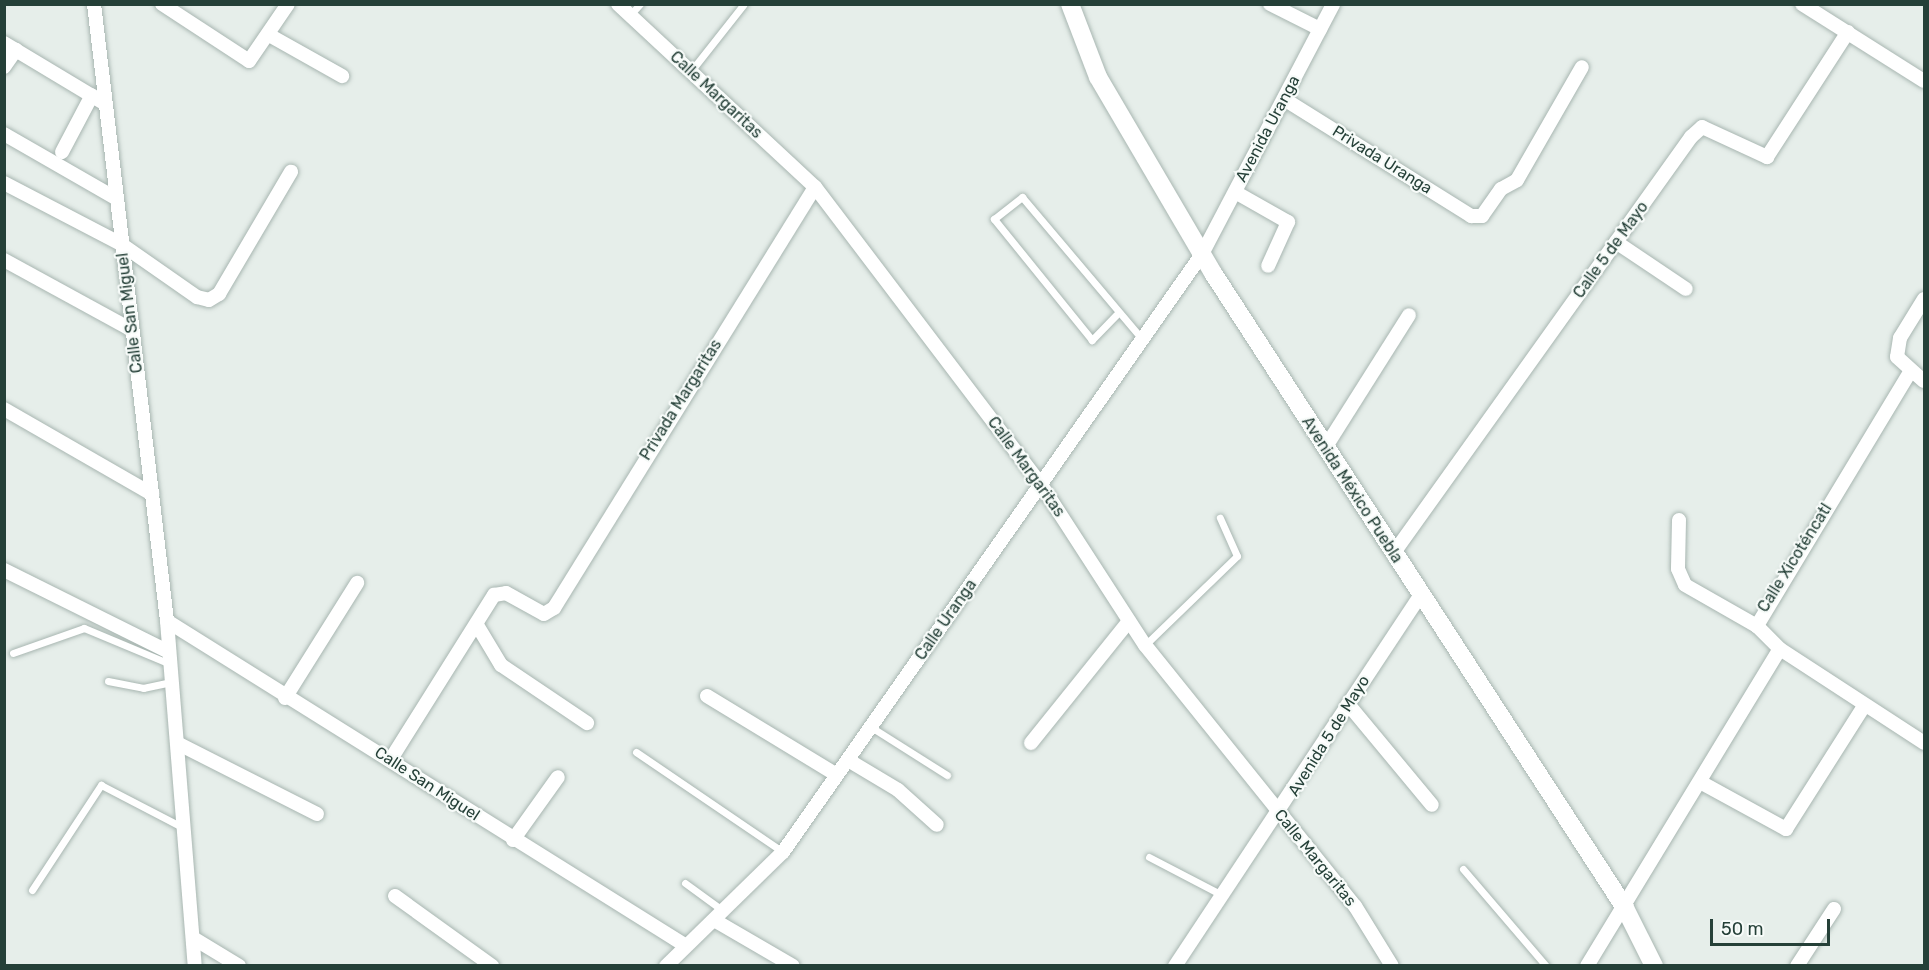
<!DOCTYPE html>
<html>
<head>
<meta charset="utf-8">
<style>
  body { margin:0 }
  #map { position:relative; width:1929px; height:970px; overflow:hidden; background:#e6eeea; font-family:Rubik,sans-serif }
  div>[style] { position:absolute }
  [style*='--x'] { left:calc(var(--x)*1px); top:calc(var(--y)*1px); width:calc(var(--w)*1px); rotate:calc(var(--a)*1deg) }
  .roads { filter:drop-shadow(0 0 2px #a8b6b1) drop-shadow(0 0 2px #a8b6b1) }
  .service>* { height:7px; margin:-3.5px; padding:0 3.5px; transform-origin:3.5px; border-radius:3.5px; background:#fff }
  .minor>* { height:14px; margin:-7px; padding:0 7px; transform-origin:7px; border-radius:7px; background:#fff }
  .secondary>* { height:18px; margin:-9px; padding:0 9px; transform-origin:9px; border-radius:9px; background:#fff }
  span { translate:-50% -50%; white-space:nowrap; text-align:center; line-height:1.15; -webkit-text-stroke:4.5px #f7fbf9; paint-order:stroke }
  .street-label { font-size:16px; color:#254038 }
  .frame { position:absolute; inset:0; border:6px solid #254038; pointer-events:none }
  .scale { position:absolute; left:1710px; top:919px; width:120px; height:27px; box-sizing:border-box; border:3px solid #254038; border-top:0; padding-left:8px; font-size:18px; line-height:21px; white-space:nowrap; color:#254038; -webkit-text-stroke:4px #f7fbf9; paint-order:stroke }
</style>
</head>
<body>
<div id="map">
  <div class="roads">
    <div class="service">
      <div style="--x:630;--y:15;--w:15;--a:-48"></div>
      <div style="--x:691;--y:71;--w:85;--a:-51.7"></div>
      <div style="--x:1116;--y:315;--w:35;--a:134"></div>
      <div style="--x:1092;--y:340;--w:156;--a:-129"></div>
      <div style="--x:994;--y:219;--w:36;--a:-38"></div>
      <div style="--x:1022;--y:197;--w:186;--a:49.8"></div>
      <div style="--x:1145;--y:645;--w:128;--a:-44.1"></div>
      <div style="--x:1237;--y:556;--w:42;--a:-114.1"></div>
      <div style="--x:13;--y:653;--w:75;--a:-19.4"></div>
      <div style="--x:84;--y:628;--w:93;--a:22.7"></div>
      <div style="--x:108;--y:681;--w:36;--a:11"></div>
      <div style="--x:143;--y:688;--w:30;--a:-12"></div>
      <div style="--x:871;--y:727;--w:90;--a:32.3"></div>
      <div style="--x:636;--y:752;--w:178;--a:34.2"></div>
      <div style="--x:1149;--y:857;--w:82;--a:27.5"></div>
      <div style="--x:1463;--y:869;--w:128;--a:49.4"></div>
      <div style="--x:685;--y:883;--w:46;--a:36.1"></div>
      <div style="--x:32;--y:890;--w:126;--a:-56.7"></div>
      <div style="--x:101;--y:785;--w:93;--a:27.4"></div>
    </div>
    <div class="minor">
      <div style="--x:94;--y:4;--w:621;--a:83.25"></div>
      <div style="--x:167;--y:621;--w:346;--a:85.4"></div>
      <div style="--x:162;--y:4;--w:104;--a:33.2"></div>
      <div style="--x:249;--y:61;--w:69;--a:-55.6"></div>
      <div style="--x:618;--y:4;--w:269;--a:42.9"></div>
      <div style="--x:815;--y:187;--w:372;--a:52.8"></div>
      <div style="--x:1040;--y:483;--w:193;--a:57.1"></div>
      <div style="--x:1145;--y:645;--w:335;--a:51.2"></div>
      <div style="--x:1355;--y:906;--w:70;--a:58.3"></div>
      <div style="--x:1270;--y:4;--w:56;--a:26.6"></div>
      <div style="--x:1802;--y:4;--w:144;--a:32.3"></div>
      <div style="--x:269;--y:35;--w:84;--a:29.3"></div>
      <div style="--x:4;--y:43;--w:117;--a:31"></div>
      <div style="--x:4;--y:67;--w:21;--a:-55"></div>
      <div style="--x:1284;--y:99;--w:221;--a:32"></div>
      <div style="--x:1471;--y:216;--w:11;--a:0"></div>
      <div style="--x:1482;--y:216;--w:33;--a:-55"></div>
      <div style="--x:1501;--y:189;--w:18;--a:-29"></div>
      <div style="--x:1517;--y:180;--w:130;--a:-60.1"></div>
      <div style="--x:4;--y:134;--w:130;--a:29.9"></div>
      <div style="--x:62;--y:152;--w:64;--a:-62.2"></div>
      <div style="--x:4;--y:183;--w:132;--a:27.5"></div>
      <div style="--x:121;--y:244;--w:93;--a:34.9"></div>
      <div style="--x:197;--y:297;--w:12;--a:14"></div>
      <div style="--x:209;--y:300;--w:12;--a:-31"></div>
      <div style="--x:219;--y:294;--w:142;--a:-59.5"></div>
      <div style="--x:1235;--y:192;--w:61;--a:29.5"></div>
      <div style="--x:1288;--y:222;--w:48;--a:114.4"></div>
      <div style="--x:1616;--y:242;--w:84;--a:33.9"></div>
      <div style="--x:4;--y:260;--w:146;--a:28.7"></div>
      <div style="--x:1924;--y:299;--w:46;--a:121.6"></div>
      <div style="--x:1900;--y:338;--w:19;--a:99"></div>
      <div style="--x:1897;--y:357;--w:36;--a:42"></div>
      <div style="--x:1910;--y:372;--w:297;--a:121.1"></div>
      <div style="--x:1757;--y:626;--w:33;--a:45"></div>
      <div style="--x:1780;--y:649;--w:172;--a:33.1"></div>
      <div style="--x:4;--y:409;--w:171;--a:29.9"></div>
      <div style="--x:1325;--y:448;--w:157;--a:-57.7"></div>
      <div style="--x:1679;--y:520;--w:49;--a:91.2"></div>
      <div style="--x:1678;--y:569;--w:17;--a:66"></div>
      <div style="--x:1685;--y:585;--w:83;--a:29.7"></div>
      <div style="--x:1393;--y:554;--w:513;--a:-54.45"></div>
      <div style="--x:1691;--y:137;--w:15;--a:-42"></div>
      <div style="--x:1702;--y:127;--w:72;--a:24.8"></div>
      <div style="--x:1767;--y:157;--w:149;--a:-57.1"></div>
      <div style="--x:4;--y:570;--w:184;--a:26.4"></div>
      <div style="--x:167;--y:621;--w:612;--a:32.05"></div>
      <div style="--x:477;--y:625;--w:47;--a:59"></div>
      <div style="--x:501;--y:665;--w:104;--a:34"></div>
      <div style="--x:707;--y:696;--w:152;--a:31.3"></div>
      <div style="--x:285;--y:698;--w:136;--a:-57.9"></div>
      <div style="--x:1348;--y:704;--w:131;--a:50.3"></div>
      <div style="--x:177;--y:743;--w:157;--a:26.9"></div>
      <div style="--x:1031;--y:743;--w:156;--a:-51.2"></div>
      <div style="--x:391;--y:759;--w:194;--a:-57.9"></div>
      <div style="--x:494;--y:595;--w:12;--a:-9"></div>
      <div style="--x:506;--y:593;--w:43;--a:28.9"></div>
      <div style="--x:544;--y:614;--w:12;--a:-31"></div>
      <div style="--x:554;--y:608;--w:495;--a:-58.2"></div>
      <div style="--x:848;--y:760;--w:58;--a:31"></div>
      <div style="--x:898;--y:790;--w:52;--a:41.9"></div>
      <div style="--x:1702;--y:783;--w:96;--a:28.7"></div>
      <div style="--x:1786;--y:829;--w:146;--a:-57.6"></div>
      <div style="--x:513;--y:840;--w:77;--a:-54.5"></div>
      <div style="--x:395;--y:896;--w:120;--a:35.8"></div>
      <div style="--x:714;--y:920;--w:91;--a:30.2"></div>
      <div style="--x:193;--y:938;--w:54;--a:31.3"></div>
      <div style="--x:666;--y:966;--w:163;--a:-44.3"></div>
      <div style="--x:783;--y:852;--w:730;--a:-54.98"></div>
      <div style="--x:1202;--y:254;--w:282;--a:-62.3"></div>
      <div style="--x:1175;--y:966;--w:446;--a:-56.5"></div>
      <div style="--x:1587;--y:966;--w:371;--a:-58.7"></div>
      <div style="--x:1797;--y:966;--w:68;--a:-57"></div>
    </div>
    <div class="secondary">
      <div style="--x:1070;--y:4;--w:78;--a:69"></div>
      <div style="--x:1098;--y:77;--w:227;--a:59.6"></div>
      <div style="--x:1213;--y:273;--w:757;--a:57.02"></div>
      <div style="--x:1625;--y:908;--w:65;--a:63.4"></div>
    </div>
  </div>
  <div class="street-label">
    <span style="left:716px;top:95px;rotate:43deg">Calle Margaritas</span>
    <span style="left:1268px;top:129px;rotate:-62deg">Avenida Uranga</span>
    <span style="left:1382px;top:160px;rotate:32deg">Privada Uranga</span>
    <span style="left:1611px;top:250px;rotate:-54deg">Calle 5 de Mayo</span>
    <span style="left:130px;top:313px;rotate:-97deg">Calle San Miguel</span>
    <span style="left:681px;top:400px;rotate:-58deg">Privada Margaritas</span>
    <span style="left:1026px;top:467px;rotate:54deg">Calle Margaritas</span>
    <span style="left:1352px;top:490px;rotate:57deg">Avenida México Puebla</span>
    <span style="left:1795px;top:558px;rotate:-58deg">Calle Xicoténcatl</span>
    <span style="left:946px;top:620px;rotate:-55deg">Calle Uranga</span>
    <span style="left:1329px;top:736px;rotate:-58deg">Avenida 5 de Mayo</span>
    <span style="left:427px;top:784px;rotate:33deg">Calle San Miguel</span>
    <span style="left:1315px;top:858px;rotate:51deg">Calle Margaritas</span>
  </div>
  <div class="frame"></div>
  <div class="scale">50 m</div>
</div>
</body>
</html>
